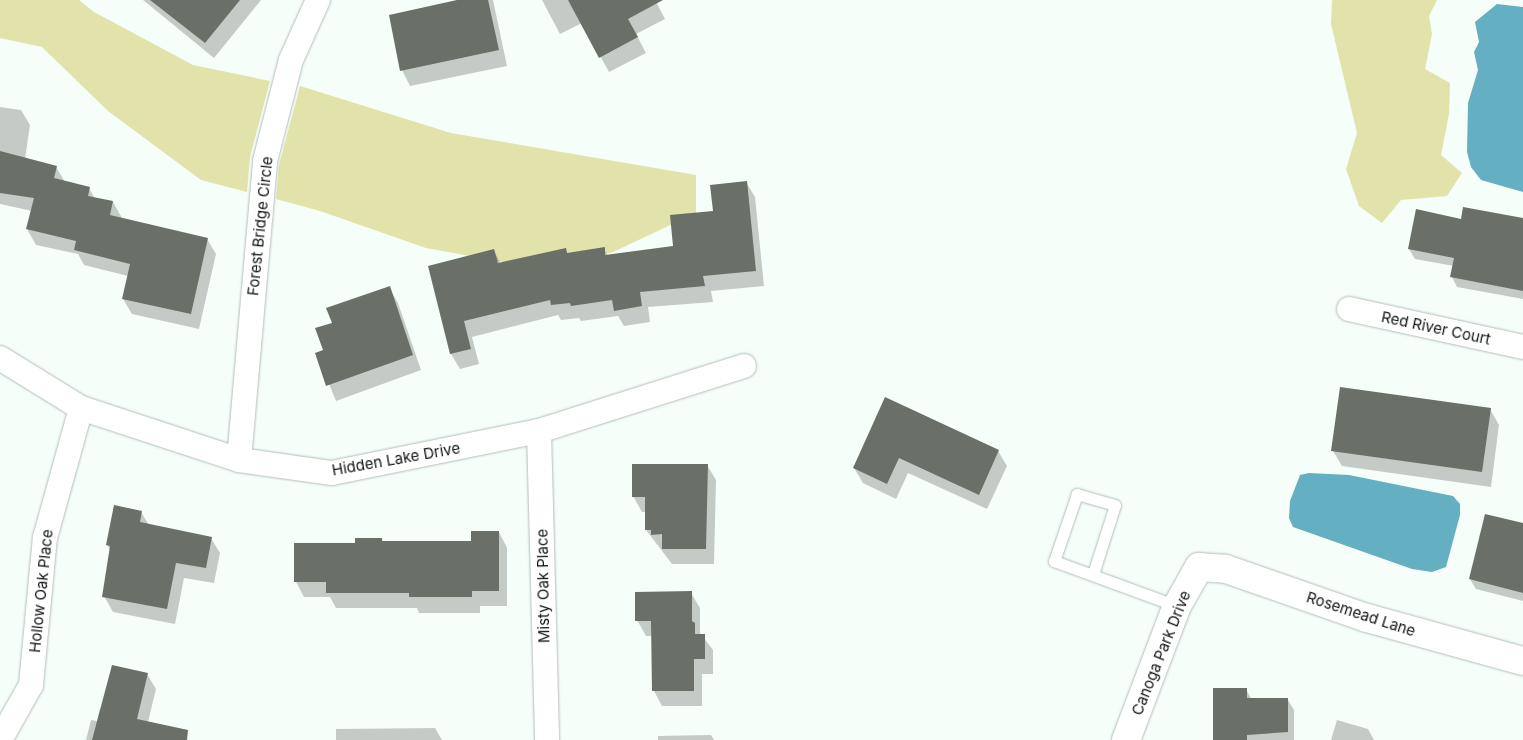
<!DOCTYPE html>
<html>
<head>
<meta charset="utf-8">
<style>
  body { margin:0 }
  #map { position:relative; width:1523px; height:740px; overflow:hidden; background:#f5fef9; font-family:Inter,sans-serif }
  div>[style] { position:absolute }
  [style*='--x'] { left:calc(var(--x)*1px); top:calc(var(--y)*1px); width:calc(var(--w)*1px); rotate:calc(var(--a)*1deg) }
  .green>* { inset:0; background:#e1e3aa }
  .water>* { inset:0; background:#64afc1 }
  .shadow>* { inset:0; background:#0003 }
  .building>* { inset:0; background:#6a6f68 }
  .roads { filter:drop-shadow(0 0 1px #b5bdb9) drop-shadow(0 0 1px #b5bdb9) }
  .service>* { height:11px; margin:-5.5px; padding:0 5.5px; transform-origin:5.5px; border-radius:5.5px; background:#fff }
  .minor>* { height:24px; margin:-12px; padding:0 12px; transform-origin:12px; border-radius:12px; background:#fff }
  .tertiary>* { height:28px; margin:-14px; padding:0 14px; transform-origin:14px; border-radius:14px; background:#fff }
  span { translate:-50% -50%; white-space:nowrap; text-align:center; line-height:1.15; -webkit-text-stroke:5px #fff; paint-order:stroke }
  .street-label { font-size:15px; color:#111413 }
</style>
</head>
<body>
<div id="map">
  <div class="green">
    <div style="clip-path:polygon(0 0,79px 0,94px 12px,193px 65px,270px 81px,250px 157px,247px 192px,201px 180px,108px 111px,42px 47px,0 38px)"></div>
    <div style="clip-path:polygon(1332px 0,1437px 0,1429px 16px,1432px 34px,1425px 69px,1450px 83px,1449px 114px,1441px 155px,1462px 173px,1447px 196px,1401px 200px,1382px 223px,1359px 206px,1346px 169px,1357px 133px,1331px 24px)"></div>
    <div style="clip-path:polygon(300px 86px,451px 133px,696px 175px,696px 213px,611px 253px,525px 266px,426px 248px,320px 211px,276px 199px,279px 165px)"></div>
  </div>
  <div class="water">
    <div style="clip-path:polygon(1497px 4px,1523px 7px,1523px 192px,1481px 180px,1471px 167px,1467px 152px,1468px 103px,1478px 70px,1474px 52px,1479px 42px,1475px 22px)"></div>
    <div style="clip-path:polygon(1309px 473px,1349px 475px,1453px 496px,1460px 504px,1460px 515px,1446px 567px,1432px 572px,1412px 569px,1293px 527px,1289px 518px,1290px 501px,1300px 475px)"></div>
  </div>
  <div class="shadow">
    <div style="clip-path:polygon(143px 0,261px 0,214px 58px)"></div>
    <div style="clip-path:polygon(459px 0,493px 0,507px 66px,410px 86px,402px 70px)"></div>
    <div style="clip-path:polygon(542px 0,655px 0,665px 19px,636px 34px,646px 53px,609px 72px,582px 23px,560px 34px)"></div>
    <div style="clip-path:polygon(0 107px,21px 110px,30px 125px,25px 159px,56px 167px,65px 182px,89px 188px,95px 199px,113px 202px,122px 218px,207px 239px,216px 254px,199px 329px,132px 314px,123px 299px,128px 276px,84px 265px,78px 254px,36px 245px,27px 229px,32px 211px,0 204px)"></div>
    <div style="clip-path:polygon(746px 182px,755px 197px,764px 286px,711px 291px,713px 302px,648px 307px,650px 322px,624px 326px,618px 316px,581px 321px,579px 318px,561px 320px,558px 315px,472px 337px,479px 364px,460px 369px,451px 354px,430px 267px,494px 251px,501px 264px,565px 249px,568px 254px,604px 249px,608px 256px,674px 247px)"></div>
    <div style="clip-path:polygon(1523px 219px,1523px 299px,1457px 287px,1452px 277px,1454px 266px,1415px 259px,1409px 249px)"></div>
    <div style="clip-path:polygon(389px 288px,398px 303px,421px 370px,336px 401px,317px 354px,325px 351px,333px 323px)"></div>
    <div style="clip-path:polygon(886px 399px,998px 451px,1007px 466px,987px 509px,908px 473px,896px 499px,863px 483px,854px 468px)"></div>
    <div style="clip-path:polygon(1490px 409px,1499px 425px,1491px 487px,1342px 466px,1333px 451px)"></div>
    <div style="clip-path:polygon(707px 465px,716px 480px,714px 564px,672px 564px,646px 530px,646px 512px,642px 512px,633px 496px)"></div>
    <div style="clip-path:polygon(141px 512px,149px 525px,211px 538px,220px 553px,214px 583px,184px 578px,175px 624px,113px 612px,104px 596px,111px 551px,107px 545px)"></div>
    <div style="clip-path:polygon(1523px 525px,1523px 601px,1476px 589px,1470px 579px)"></div>
    <div style="clip-path:polygon(499px 532px,507px 548px,507px 606px,480px 606px,480px 613px,419px 613px,417px 608px,336px 608px,330px 597px,304px 597px,296px 582px,356px 544px,382px 539px,384px 543px,472px 543px)"></div>
    <div style="clip-path:polygon(691px 593px,700px 608px,700px 633px,713px 650px,713px 674px,702px 674px,702px 706px,662px 706px,654px 691px,653px 636px,646px 636px,637px 620px)"></div>
    <div style="clip-path:polygon(147px 674px,156px 689px,148px 722px,160px 740px,86px 740px,91px 720px,97px 721px,100px 709px)"></div>
    <div style="clip-path:polygon(1246px 689px,1252px 700px,1288px 700px,1294px 710px,1294px 740px,1214px 740px)"></div>
    <div style="clip-path:polygon(1337px 720px,1368px 729px,1374px 740px,1331px 740px)"></div>
    <div style="clip-path:polygon(435px 728px,442px 740px,336px 740px,336px 729px)"></div>
    <div style="clip-path:polygon(711px 735px,714px 740px,658px 740px,658px 736px)"></div>
  </div>
  <div class="building">
    <div style="clip-path:polygon(150px 0,240px 0,205px 43px)"></div>
    <div style="clip-path:polygon(457px 0,488px 0,499px 50px,400px 71px,389px 15px)"></div>
    <div style="clip-path:polygon(568px 0,663px 0,628px 19px,638px 37px,599px 58px)"></div>
    <div style="clip-path:polygon(0 151px,57px 166px,54px 178px,90px 187px,88px 196px,113px 201px,110px 215px,208px 238px,191px 314px,122px 299px,130px 264px,74px 250px,76px 241px,26px 229px,34px 198px,0 193px)"></div>
    <div style="clip-path:polygon(747px 181px,756px 271px,703px 276px,705px 286px,640px 292px,642px 306px,614px 311px,612px 300px,571px 306px,570px 303px,551px 305px,550px 300px,464px 321px,471px 349px,450px 354px,428px 266px,494px 249px,498px 263px,566px 248px,567px 253px,605px 247px,605px 255px,673px 246px,670px 215px,713px 211px,710px 185px)"></div>
    <div style="clip-path:polygon(1463px 207px,1523px 218px,1523px 291px,1450px 277px,1454px 258px,1408px 249px,1416px 209px,1461px 219px)"></div>
    <div style="clip-path:polygon(390px 286px,413px 355px,326px 386px,315px 353px,323px 350px,315px 328px,332px 323px,326px 308px)"></div>
    <div style="clip-path:polygon(1340px 387px,1491px 408px,1482px 472px,1331px 451px)"></div>
    <div style="clip-path:polygon(885px 397px,999px 450px,979px 495px,899px 458px,887px 484px,853px 468px)"></div>
    <div style="clip-path:polygon(632px 464px,708px 464px,706px 549px,662px 549px,662px 534px,651px 535px,651px 530px,645px 530px,645px 497px,632px 497px)"></div>
    <div style="clip-path:polygon(114px 505px,142px 511px,140px 522px,212px 537px,206px 568px,176px 563px,167px 609px,102px 597px,110px 546px,106px 545px)"></div>
    <div style="clip-path:polygon(1485px 514px,1523px 523px,1523px 593px,1469px 579px)"></div>
    <div style="clip-path:polygon(471px 531px,499px 531px,499px 591px,472px 591px,472px 597px,409px 597px,409px 593px,326px 593px,326px 582px,294px 582px,294px 543px,355px 543px,355px 538px,382px 538px,382px 541px,471px 541px)"></div>
    <div style="clip-path:polygon(692px 591px,692px 621px,695px 623px,695px 634px,705px 634px,705px 659px,694px 659px,694px 691px,652px 691px,651px 621px,635px 621px,635px 592px)"></div>
    <div style="clip-path:polygon(112px 665px,148px 673px,137px 719px,188px 730px,187px 740px,92px 740px)"></div>
    <div style="clip-path:polygon(1213px 688px,1247px 688px,1247px 698px,1288px 698px,1288px 732px,1247px 735px,1247px 740px,1213px 740px)"></div>
  </div>
  <div class="roads">
    <div class="service">
      <div style="--x:1093;--y:574;--w:72;--a:-72.3"></div>
      <div style="--x:1115;--y:505;--w:40;--a:-164"></div>
      <div style="--x:1077;--y:494;--w:71;--a:108.9"></div>
      <div style="--x:1054;--y:561;--w:131;--a:20.1"></div>
    </div>
    <div class="minor">
      <div style="--x:1349;--y:309;--w:178;--a:12.3"></div>
      <div style="--x:0;--y:358;--w:95;--a:31.7"></div>
      <div style="--x:81;--y:408;--w:166;--a:18.2"></div>
      <div style="--x:239;--y:460;--w:94;--a:8"></div>
      <div style="--x:332;--y:473;--w:211;--a:-11.5"></div>
      <div style="--x:539;--y:431;--w:215;--a:-17.6"></div>
      <div style="--x:539;--y:431;--w:309;--a:88.5"></div>
      <div style="--x:239;--y:460;--w:300;--a:-85"></div>
      <div style="--x:265;--y:161;--w:104;--a:-75.6"></div>
      <div style="--x:291;--y:60;--w:66;--a:-65.8"></div>
      <div style="--x:0;--y:740;--w:63;--a:-60.6"></div>
      <div style="--x:31;--y:685;--w:148;--a:-84.6"></div>
      <div style="--x:45;--y:538;--w:135;--a:-74.5"></div>
    </div>
    <div class="tertiary">
      <div style="--x:1126;--y:740;--w:143;--a:-69.2"></div>
      <div style="--x:1177;--y:606;--w:45;--a:-60.6"></div>
      <div style="--x:1199;--y:567;--w:27;--a:4"></div>
      <div style="--x:1226;--y:569;--w:149;--a:19.2"></div>
      <div style="--x:1367;--y:618;--w:162;--a:15.4"></div>
    </div>
  </div>
  <div class="street-label">
    <span style="left:260px;top:226px;rotate:-84deg">Forest Bridge Circle</span>
    <span style="left:1436px;top:328px;rotate:12deg">Red River Court</span>
    <span style="left:396px;top:459px;rotate:-10deg">Hidden Lake Drive</span>
    <span style="left:543px;top:586px;rotate:-91deg">Misty Oak Place</span>
    <span style="left:41px;top:591px;rotate:-84deg">Hollow Oak Place</span>
    <span style="left:1361px;top:614px;rotate:18deg">Rosemead Lane</span>
    <span style="left:1161px;top:653px;rotate:-68deg">Canoga Park Drive</span>
  </div>
</div>
</body>
</html>
